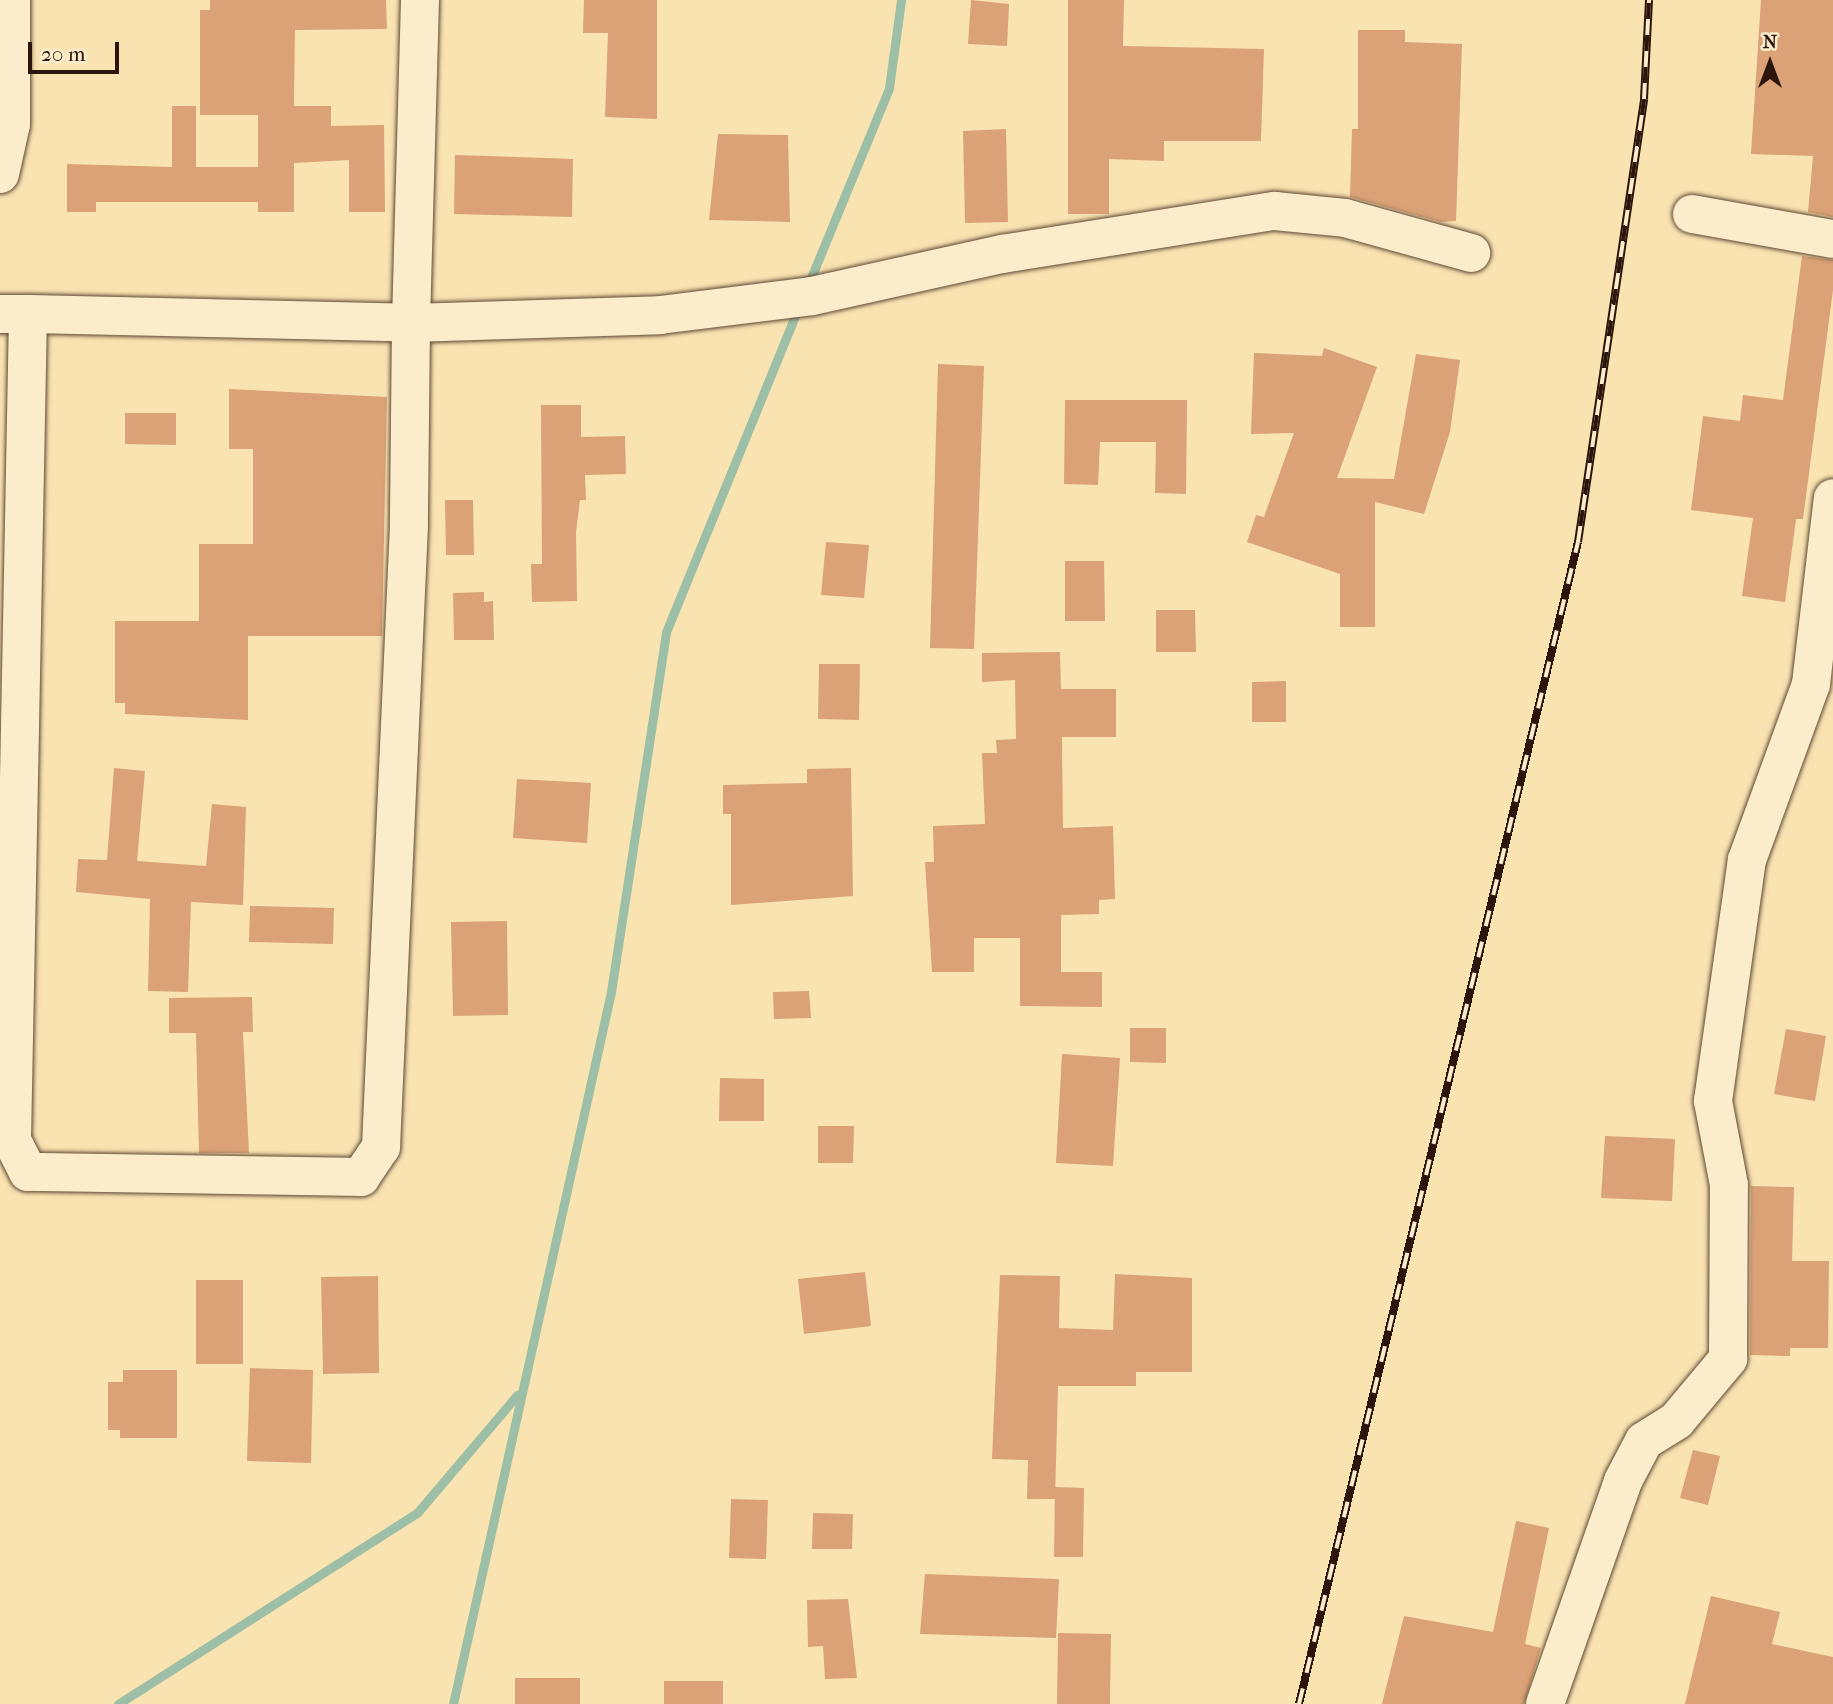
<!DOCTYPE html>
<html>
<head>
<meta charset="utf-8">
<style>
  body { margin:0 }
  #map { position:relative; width:1833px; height:1704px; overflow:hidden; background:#f9e3b1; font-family:"IM FELL French Canon",serif }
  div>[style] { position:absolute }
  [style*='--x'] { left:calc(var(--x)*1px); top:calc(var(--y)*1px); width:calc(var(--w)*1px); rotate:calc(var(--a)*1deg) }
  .stream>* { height:9px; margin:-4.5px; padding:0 4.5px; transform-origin:4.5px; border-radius:4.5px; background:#9ebfa7 }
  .building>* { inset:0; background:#daa276 }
  .roads { filter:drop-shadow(0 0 2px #5f4835) drop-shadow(0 0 2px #5f4835) }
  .minor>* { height:38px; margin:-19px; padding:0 19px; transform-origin:19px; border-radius:19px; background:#fbedcc }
  .rail>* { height:8px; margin-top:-4px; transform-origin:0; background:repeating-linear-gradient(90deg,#fbedcc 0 16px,#2c150c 0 32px); box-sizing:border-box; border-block:2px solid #2c150c }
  span { translate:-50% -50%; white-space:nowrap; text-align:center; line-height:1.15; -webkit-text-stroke:5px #fbedcc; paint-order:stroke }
  .north { position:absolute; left:1735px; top:28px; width:70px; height:70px; -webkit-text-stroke:5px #fbedcc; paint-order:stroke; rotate:0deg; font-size:19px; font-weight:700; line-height:28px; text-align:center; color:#2c150c }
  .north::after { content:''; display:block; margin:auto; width:24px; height:32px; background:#2c150c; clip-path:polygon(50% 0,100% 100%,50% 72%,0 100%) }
  .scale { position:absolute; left:28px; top:42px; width:91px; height:32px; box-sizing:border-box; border:4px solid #2c150c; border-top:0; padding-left:9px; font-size:21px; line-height:24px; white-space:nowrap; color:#2c150c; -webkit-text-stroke:5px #fbedcc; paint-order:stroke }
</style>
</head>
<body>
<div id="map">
  <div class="stream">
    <div style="--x:808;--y:285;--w:213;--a:-67.6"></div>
    <div style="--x:889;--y:88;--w:89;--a:-82.2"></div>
    <div style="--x:118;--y:1704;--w:355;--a:-32.6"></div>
    <div style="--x:417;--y:1513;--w:155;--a:-49.7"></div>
    <div style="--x:453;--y:1704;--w:729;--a:-77.49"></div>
    <div style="--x:611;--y:992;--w:364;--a:-81.3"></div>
    <div style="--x:666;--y:632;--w:350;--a:-67.8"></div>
  </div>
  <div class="building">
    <div style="clip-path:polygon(210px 0,386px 0,387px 29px,295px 30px,294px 106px,331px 106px,331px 126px,384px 125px,385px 212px,349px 212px,349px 160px,294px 163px,294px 212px,258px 212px,258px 202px,96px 202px,96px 212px,67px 212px,67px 164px,172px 167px,172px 106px,196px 106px,196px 167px,258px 167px,258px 115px,200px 115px,200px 10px,210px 10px)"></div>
    <div style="clip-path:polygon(584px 0,657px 0,657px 119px,605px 117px,608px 33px,583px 33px)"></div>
    <div style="clip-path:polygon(971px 0,1009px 4px,1007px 46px,968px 44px)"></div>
    <div style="clip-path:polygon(1068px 0,1124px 0,1123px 46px,1264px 49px,1261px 141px,1164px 141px,1164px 161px,1109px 159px,1109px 214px,1068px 214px)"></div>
    <div style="clip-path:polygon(1761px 0,1833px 0,1833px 217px,1808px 212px,1813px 156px,1751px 154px)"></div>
    <div style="clip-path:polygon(1358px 30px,1405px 30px,1405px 42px,1462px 44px,1456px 221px,1441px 222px,1350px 197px,1352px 129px,1358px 129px)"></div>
    <div style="clip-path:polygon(1006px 129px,1008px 222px,965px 223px,963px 131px)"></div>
    <div style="clip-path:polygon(718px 134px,788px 135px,790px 222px,709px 220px)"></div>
    <div style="clip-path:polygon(455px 155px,573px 159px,572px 217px,454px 214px)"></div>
    <div style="clip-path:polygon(1802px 256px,1833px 260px,1833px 290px,1803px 519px,1796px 519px,1785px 602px,1742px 596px,1753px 518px,1691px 510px,1703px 416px,1740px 421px,1743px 395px,1783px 400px)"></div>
    <div style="clip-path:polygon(1324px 348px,1377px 367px,1337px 478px,1394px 479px,1416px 354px,1460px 360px,1450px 432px,1424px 514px,1375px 502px,1375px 627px,1340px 627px,1340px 574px,1247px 542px,1256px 515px,1264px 517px,1294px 433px,1251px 434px,1254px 353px,1322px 356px)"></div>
    <div style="clip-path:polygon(938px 364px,984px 366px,974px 649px,930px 648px)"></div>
    <div style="clip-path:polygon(229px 389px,387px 397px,382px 636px,248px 636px,248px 720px,125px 714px,125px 703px,115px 703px,115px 621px,199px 621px,199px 544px,253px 544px,253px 449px,229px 449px)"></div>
    <div style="clip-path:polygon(1065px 400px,1187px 400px,1186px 494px,1155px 493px,1156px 442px,1100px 442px,1098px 485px,1064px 484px)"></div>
    <div style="clip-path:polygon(541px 405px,581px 405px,581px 437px,625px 436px,626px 474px,585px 475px,586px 500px,580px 500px,576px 532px,577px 601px,532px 602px,531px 564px,542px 564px)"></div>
    <div style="clip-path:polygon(125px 413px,176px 413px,176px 445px,125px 444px)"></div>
    <div style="clip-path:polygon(445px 500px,473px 500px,474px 555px,446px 555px)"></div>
    <div style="clip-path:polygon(826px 542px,869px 545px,864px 598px,821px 595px)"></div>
    <div style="clip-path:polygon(1065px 561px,1104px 561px,1105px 621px,1065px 621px)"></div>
    <div style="clip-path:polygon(484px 592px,484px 602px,493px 601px,494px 640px,454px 640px,453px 593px)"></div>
    <div style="clip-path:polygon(1156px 610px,1195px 610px,1196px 652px,1156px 652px)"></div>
    <div style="clip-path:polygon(1060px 652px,1061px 689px,1116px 689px,1116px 737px,1062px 737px,1063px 828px,1113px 826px,1115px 899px,1099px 900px,1099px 914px,1061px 915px,1061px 972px,1102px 972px,1102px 1007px,1020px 1006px,1020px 938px,974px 938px,974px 972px,932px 972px,925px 862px,934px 862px,933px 826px,985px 824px,982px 753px,997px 753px,996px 740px,1016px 739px,1015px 680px,982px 682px,982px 653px)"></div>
    <div style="clip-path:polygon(819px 664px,860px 664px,859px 720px,818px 719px)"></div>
    <div style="clip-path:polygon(1286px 681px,1286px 722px,1252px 722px,1252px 682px)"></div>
    <div style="clip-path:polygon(114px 768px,145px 771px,137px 861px,206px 866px,212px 804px,246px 807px,243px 905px,191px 902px,188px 992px,148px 991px,150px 899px,76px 892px,78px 859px,107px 860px)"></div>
    <div style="clip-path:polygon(851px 768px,853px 896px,731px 905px,731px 814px,723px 814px,723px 785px,807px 783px,807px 769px)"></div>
    <div style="clip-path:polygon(517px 779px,591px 783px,587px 843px,513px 838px)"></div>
    <div style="clip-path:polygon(250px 906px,334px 908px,333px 944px,249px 942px)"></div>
    <div style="clip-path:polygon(507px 921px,508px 1015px,453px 1016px,451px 922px)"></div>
    <div style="clip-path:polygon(809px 991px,811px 1018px,774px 1019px,773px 992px)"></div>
    <div style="clip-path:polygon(252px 997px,253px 1032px,243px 1032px,249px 1153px,199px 1153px,196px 1033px,169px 1033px,169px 998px)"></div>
    <div style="clip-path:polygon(1130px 1028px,1166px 1028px,1166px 1063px,1130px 1062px)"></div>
    <div style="clip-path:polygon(1786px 1029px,1826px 1036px,1815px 1101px,1774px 1094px)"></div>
    <div style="clip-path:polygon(1062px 1054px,1120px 1058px,1113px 1166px,1056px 1163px)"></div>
    <div style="clip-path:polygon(720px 1078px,764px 1079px,764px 1121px,719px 1121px)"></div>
    <div style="clip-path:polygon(818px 1126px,854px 1126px,853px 1163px,818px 1163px)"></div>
    <div style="clip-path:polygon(1605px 1136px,1675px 1139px,1672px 1201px,1601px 1198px)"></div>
    <div style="clip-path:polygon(1751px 1186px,1794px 1187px,1792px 1261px,1829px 1261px,1828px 1348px,1790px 1348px,1790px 1356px,1750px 1355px)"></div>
    <div style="clip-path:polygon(865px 1272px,871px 1326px,804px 1334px,798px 1279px)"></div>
    <div style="clip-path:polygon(1115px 1274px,1192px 1278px,1192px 1372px,1136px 1372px,1136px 1386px,1058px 1386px,1055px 1499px,1027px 1499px,1028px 1460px,992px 1459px,1000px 1275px,1060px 1276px,1059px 1328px,1113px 1330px)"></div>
    <div style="clip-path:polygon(378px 1276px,379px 1373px,323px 1374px,321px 1277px)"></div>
    <div style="clip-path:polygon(196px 1280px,243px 1280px,243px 1364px,196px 1364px)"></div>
    <div style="clip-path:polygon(250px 1368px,313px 1370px,311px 1463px,247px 1461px)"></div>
    <div style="clip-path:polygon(123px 1370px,177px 1370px,177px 1438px,120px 1438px,120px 1430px,108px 1430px,108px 1382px,123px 1382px)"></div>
    <div style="clip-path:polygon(1693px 1450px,1720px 1456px,1708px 1505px,1680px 1498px)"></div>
    <div style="clip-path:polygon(1055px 1487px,1084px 1488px,1083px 1557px,1054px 1557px)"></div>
    <div style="clip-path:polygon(731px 1499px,768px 1500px,766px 1559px,729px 1558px)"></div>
    <div style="clip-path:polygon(813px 1513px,853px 1514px,852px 1549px,812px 1549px)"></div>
    <div style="clip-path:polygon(1516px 1521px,1549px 1528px,1525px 1644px,1541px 1648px,1524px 1704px,1382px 1704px,1404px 1616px,1493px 1632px)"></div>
    <div style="clip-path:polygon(925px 1574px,1059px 1579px,1056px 1638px,920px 1634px)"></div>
    <div style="clip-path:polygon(1711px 1596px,1780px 1612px,1772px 1644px,1833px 1657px,1833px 1704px,1685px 1704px)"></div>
    <div style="clip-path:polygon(848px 1599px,857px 1678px,825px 1679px,823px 1646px,808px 1647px,807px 1600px)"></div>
    <div style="clip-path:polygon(1058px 1633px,1111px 1634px,1110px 1704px,1057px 1704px)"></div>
    <div style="clip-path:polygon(515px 1678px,580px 1678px,580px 1704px,515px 1704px)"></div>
    <div style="clip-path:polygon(664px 1681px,723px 1681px,723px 1704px,664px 1704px)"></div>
  </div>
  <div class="roads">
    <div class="minor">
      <div style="--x:420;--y:0;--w:323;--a:91.6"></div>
      <div style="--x:411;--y:323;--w:249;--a:-1.8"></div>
      <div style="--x:660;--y:315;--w:153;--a:-7.1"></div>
      <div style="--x:812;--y:296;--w:195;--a:-12.5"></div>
      <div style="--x:1002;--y:254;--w:276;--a:-9"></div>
      <div style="--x:1275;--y:211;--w:70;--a:5.7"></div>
      <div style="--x:1345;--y:218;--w:131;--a:15.5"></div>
      <div style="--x:0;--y:174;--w:51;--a:-77.6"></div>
      <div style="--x:11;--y:124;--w:124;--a:-90"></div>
      <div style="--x:1692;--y:214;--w:143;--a:10.1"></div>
      <div style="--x:0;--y:314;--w:28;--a:0"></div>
      <div style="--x:28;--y:314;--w:383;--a:1.3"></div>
      <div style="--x:411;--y:323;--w:202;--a:90.6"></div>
      <div style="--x:409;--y:525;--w:623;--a:92.58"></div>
      <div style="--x:381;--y:1147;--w:36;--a:124"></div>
      <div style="--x:361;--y:1177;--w:333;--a:-179.1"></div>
      <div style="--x:28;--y:1172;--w:36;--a:-117"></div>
      <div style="--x:12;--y:1140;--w:826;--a:-88.89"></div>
      <div style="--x:1545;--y:1704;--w:236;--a:-70.7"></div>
      <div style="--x:1623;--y:1481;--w:45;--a:-62.3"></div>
      <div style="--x:1644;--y:1441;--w:39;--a:-32"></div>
      <div style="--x:1677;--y:1420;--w:80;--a:-50.1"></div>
      <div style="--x:1728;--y:1359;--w:174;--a:-89.7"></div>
      <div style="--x:1729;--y:1185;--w:86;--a:-100.8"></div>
      <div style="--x:1713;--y:1101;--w:243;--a:-82"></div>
      <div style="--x:1747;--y:860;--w:187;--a:-70"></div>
      <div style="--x:1811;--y:684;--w:187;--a:-83.3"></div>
    </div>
  </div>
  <div class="rail">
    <div style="--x:1299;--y:1704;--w:1195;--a:-76.5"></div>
    <div style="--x:1578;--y:542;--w:448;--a:-81.5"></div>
    <div style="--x:1644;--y:99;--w:99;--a:-87.1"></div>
  </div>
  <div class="north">N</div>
  <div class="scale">20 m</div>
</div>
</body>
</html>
